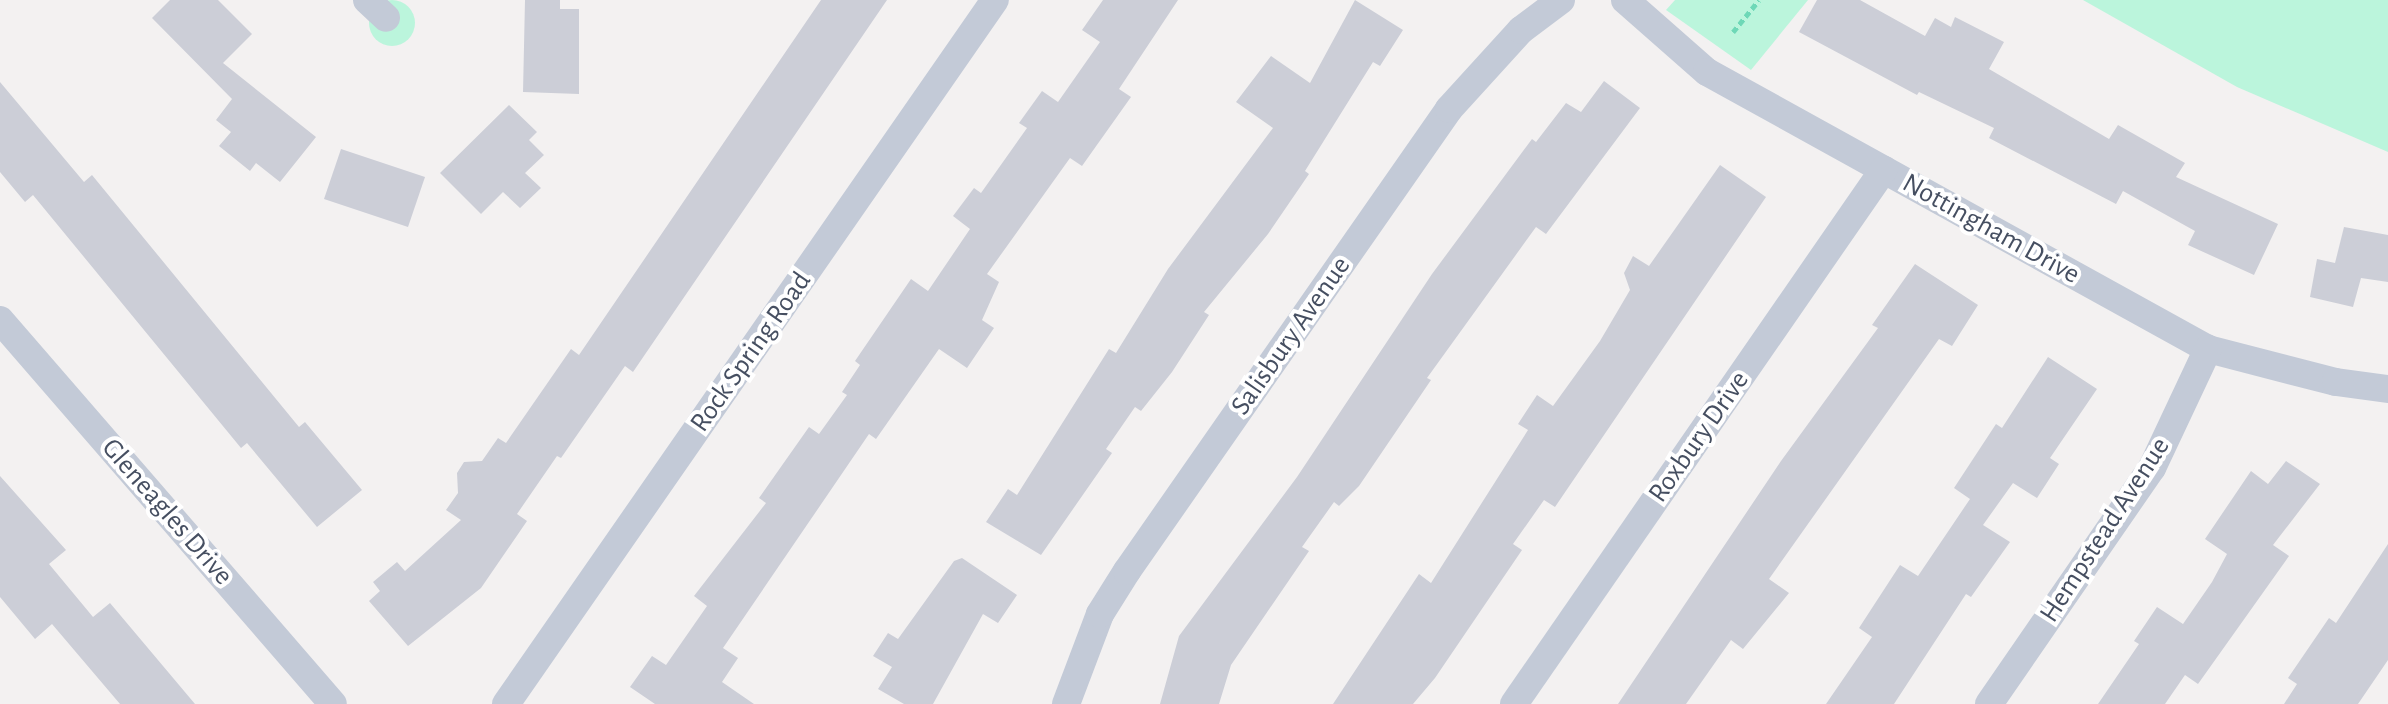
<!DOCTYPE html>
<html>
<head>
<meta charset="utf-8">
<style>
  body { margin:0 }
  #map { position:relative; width:2388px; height:704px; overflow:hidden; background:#f3f1f1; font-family:"Alegreya Sans",sans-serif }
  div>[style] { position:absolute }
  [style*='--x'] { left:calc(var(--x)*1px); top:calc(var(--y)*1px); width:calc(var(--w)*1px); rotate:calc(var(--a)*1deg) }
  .green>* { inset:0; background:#bbf5dc }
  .round { border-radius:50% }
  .building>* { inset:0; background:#ccced7 }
  .path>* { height:5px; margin-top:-2.5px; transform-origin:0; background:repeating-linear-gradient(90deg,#6ed8b7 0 6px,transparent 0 10px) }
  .street>* { height:28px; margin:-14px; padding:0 14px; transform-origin:14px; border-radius:14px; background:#c3cad7 }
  span { translate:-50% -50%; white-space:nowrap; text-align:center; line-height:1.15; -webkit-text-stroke:8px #fff; paint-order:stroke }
  .street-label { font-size:28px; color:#464f61 }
</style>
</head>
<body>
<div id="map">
  <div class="green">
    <div style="clip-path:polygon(1675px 0,1808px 0,1751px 70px,1666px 10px)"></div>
    <div style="clip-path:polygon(2083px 0,2388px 0,2388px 152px,2237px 87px)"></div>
    <div class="round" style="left:369px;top:0;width:46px;height:46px"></div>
  </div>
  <div class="building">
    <div style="clip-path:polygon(170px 0,218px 0,252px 34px,223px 63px,316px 137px,280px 182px,256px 163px,250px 171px,219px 146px,231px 132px,216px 120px,232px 99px,152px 18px)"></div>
    <div style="clip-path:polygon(525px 0,560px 0,560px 9px,579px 9px,579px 94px,523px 92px)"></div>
    <div style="clip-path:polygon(821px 0,887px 0,633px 372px,625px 366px,561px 458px,557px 456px,517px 514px,527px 521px,481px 588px,408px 646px,369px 601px,380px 591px,373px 582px,397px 562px,405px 571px,461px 520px,446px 510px,458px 493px,457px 473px,464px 462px,482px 461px,498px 438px,506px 443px,571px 349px,579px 355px)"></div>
    <div style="clip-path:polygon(1103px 0,1178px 0,1119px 89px,1131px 97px,1082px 166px,1070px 158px,987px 274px,999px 282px,982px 320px,994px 328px,967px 368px,939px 349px,876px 439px,869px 434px,723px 648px,738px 658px,722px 682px,754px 704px,655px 704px,630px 687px,652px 656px,666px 665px,707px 606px,694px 596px,766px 503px,759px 498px,809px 427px,819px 434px,847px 395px,842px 392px,860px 365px,855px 361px,911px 279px,928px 291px,970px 229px,953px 216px,974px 188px,981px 193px,1027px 128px,1019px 123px,1042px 91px,1058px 102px,1100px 42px,1082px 30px)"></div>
    <div style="clip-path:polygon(1355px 0,1403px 30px,1380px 66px,1373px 62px,1305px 171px,1309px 174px,1268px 234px,1204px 312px,1209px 315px,1172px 372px,1141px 411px,1135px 407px,1106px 449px,1112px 453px,1041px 555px,986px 522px,1008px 489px,1017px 495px,1109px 349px,1116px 353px,1168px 269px,1273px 128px,1236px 102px,1271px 56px,1310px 83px)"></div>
    <div style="clip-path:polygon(1817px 0,1860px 0,1925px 36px,1935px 18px,1951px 27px,1955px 17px,2004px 42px,1989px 69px,2109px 139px,2118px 125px,2185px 163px,2176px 177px,2278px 224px,2254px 275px,2188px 245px,2195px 231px,2123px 191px,2116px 204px,1989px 138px,1994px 128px,1919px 92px,1917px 95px,1799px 32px)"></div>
    <div style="clip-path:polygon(1604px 81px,1640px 108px,1546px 234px,1536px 227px,1427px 378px,1431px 380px,1359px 486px,1339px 506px,1334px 502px,1302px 547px,1309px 551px,1231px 665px,1219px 704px,1160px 704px,1179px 636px,1297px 477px,1432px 274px,1532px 139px,1536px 142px,1566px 103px,1581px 112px)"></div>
    <div style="clip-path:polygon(0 82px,84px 182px,92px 175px,299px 427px,305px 422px,362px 490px,317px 527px,247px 443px,241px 448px,33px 195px,25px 202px,0 172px)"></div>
    <div style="clip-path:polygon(509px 105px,537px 132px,529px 140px,544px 155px,525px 173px,541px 188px,520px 208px,503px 192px,481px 214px,440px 173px)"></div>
    <div style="clip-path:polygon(341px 149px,425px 177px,408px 227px,324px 199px)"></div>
    <div style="clip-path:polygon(1720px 165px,1766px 197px,1555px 507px,1544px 500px,1513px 544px,1522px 550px,1435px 678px,1413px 704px,1333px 704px,1419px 574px,1431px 583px,1528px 430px,1518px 424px,1537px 395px,1553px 406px,1600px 341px,1630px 290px,1624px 273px,1633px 256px,1649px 266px)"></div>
    <div style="clip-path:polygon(2344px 227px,2388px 235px,2388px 282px,2361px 278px,2353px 307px,2310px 297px,2317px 259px,2335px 263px)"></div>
    <div style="clip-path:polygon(1915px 264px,1978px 305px,1952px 346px,1939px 339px,1769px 579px,1789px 593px,1743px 649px,1731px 640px,1686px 704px,1618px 704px,1781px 461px,1878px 328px,1872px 325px)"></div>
    <div style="clip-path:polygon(2048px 357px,2097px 389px,2050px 458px,2059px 464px,2037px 498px,2013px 483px,1983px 525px,2010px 542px,1971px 597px,1966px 594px,1894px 704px,1826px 704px,1872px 637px,1859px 628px,1900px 565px,1918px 576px,1970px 499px,1954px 488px,1996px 424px,2002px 428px)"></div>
    <div style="clip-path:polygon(2286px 461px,2320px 484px,2273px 545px,2289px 556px,2198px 684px,2185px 675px,2165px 704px,2098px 704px,2139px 644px,2134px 641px,2157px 607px,2183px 624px,2212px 582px,2227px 554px,2205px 539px,2251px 471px,2268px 484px)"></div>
    <div style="clip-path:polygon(0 476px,66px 550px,49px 564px,93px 617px,110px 603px,195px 704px,120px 704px,52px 624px,35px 639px,0 597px)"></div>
    <div style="clip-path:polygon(2388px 544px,2388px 660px,2358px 704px,2284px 704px,2297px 684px,2288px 678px,2329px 618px,2336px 623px)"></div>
    <div style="clip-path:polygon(962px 558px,1017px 595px,998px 623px,983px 614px,933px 704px,904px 704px,878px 689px,892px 667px,873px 656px,888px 633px,898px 639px,954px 561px)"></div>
  </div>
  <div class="path">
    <div style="--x:1733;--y:32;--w:41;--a:-50.9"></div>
  </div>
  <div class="street">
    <div style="--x:367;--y:0;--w:26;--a:43"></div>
    <div style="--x:1625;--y:0;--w:109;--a:41.3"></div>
    <div style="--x:1707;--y:72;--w:572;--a:28.94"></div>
    <div style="--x:2208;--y:349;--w:132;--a:14.5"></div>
    <div style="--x:2336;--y:382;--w:52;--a:7.7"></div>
    <div style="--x:0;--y:320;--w:508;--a:49.07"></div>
    <div style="--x:506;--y:704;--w:857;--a:-55.22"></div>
    <div style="--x:1066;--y:704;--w:96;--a:-69.3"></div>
    <div style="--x:1100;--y:614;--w:51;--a:-57.9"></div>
    <div style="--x:1127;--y:571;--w:563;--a:-55.12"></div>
    <div style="--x:1449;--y:109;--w:107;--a:-47.7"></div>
    <div style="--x:1521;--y:30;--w:50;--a:-36.9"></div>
    <div style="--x:1514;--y:704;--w:650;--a:-55.33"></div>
    <div style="--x:1989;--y:704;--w:287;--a:-55.4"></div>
    <div style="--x:2152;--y:468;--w:132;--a:-64.8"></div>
  </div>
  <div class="street-label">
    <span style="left:1991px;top:229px;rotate:29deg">Nottingham Drive</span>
    <span style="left:1291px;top:336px;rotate:-55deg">Salisbury Avenue</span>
    <span style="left:751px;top:352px;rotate:-55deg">Rock Spring Road</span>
    <span style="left:1699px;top:437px;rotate:-55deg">Roxbury Drive</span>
    <span style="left:167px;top:512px;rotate:49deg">Gleneagles Drive</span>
    <span style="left:2105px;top:530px;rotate:-57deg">Hempstead Avenue</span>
  </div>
</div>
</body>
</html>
